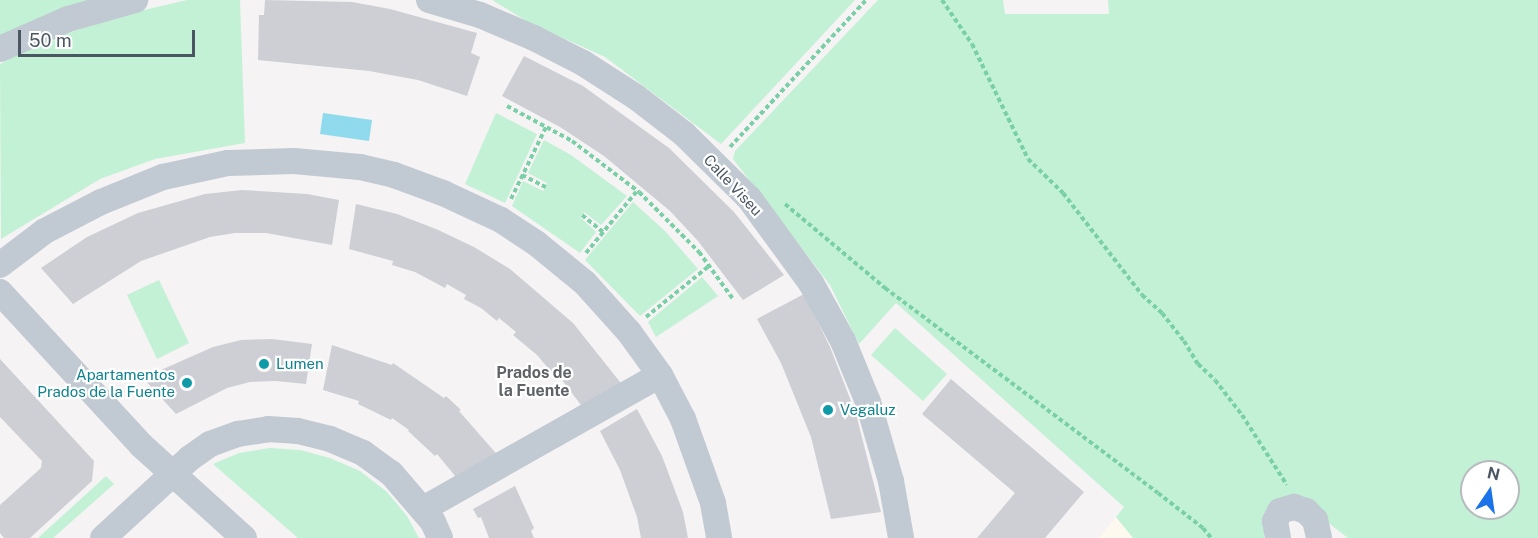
<!DOCTYPE html>
<html>
<head>
<meta charset="utf-8">
<style>
  body { margin:0 }
  #map { position:relative; width:1538px; height:538px; overflow:hidden; background:#f5f3f3; font-family:"Public Sans",sans-serif }
  div>[style] { position:absolute }
  [style*='--x'] { left:calc(var(--x)*1px); top:calc(var(--y)*1px); width:calc(var(--w)*1px); rotate:calc(var(--a)*1deg) }
  .commercial>* { inset:0; background:#fdf9ef }
  .green>* { inset:0; background:#c3f1d5 }
  .water>* { inset:0; background:#90daee }
  .building>* { inset:0; background:#cdcfd5 }
  .path>* { height:4px; margin-top:-2px; transform-origin:0; background:repeating-linear-gradient(90deg,#7ad0a6 0 4.5px,transparent 0 7.5px) }
  .minor>* { height:26px; margin:-13px; padding:0 13px; transform-origin:13px; border-radius:13px; background:#c1cad2 }
  .dots>* { width:16px; height:16px; translate:-50% -50%; box-sizing:border-box; border:3px solid #fff; border-radius:50% }
  span { translate:-50% -50%; white-space:nowrap; text-align:center; line-height:1.15; -webkit-text-stroke:4.5px #fff; paint-order:stroke }
  .street-label { font-size:15px; color:#4a5661 }
  .culture-label { font-size:15px; color:#0d838f }
  .left { translate:0 -50%; text-align:left }
  .right { translate:-100% -50%; text-align:right }
  .neighbourhood-label { font-size:16px; color:#5f6368; font-weight:700 }
  .north { position:absolute; left:1460px; top:460px; width:60px; height:60px; box-sizing:border-box; background:#fff; border:2px solid #b7bbc0; border-radius:50%; rotate:13deg; font-size:16px; font-weight:700; line-height:24px; text-align:center; color:#4a5661 }
  .north::after { content:''; display:block; margin:auto; width:21px; height:27px; background:#1a73e8; clip-path:polygon(50% 0,100% 100%,50% 72%,0 100%) }
  .scale { position:absolute; left:18px; top:30px; width:177px; height:27px; box-sizing:border-box; border:3px solid #4a5661; border-top:0; padding-left:8px; font-size:18px; line-height:21px; white-space:nowrap; color:#4a5661; -webkit-text-stroke:4px #fff; paint-order:stroke }
</style>
</head>
<body>
<div id="map">
  <div class="commercial">
    <div style="clip-path:polygon(1116px 517px,1133px 538px,1099px 538px)"></div>
  </div>
  <div class="green">
    <div style="clip-path:polygon(0 0,89px 0,0 37px)"></div>
    <div style="clip-path:polygon(187px 0,240px 0,245px 143px,155px 159px,100px 179px,1px 239px,0 64px,42px 42px,118px 16px)"></div>
    <div style="clip-path:polygon(492px 0,855px 0,721px 144px,605px 57px,528px 22px)"></div>
    <div style="clip-path:polygon(evenodd,878px 0,1003px 0,1005px 14px,1109px 14px,1108px 0,1538px 0,1538px 538px,1348px 538px,1326px 521px,1270px 504px,1264px 514px,1264px 538px,1133px 538px,1116px 517px,1124px 507px,896px 303px,859px 344px,830px 285px,733px 159px,735px 151px,878px 0,1472px 472px,1508px 472px,1508px 508px,1472px 508px,1472px 472px)"></div>
    <div style="clip-path:polygon(496px 113px,537px 134px,505px 203px,465px 184px)"></div>
    <div style="clip-path:polygon(544px 140px,571px 155px,627px 196px,601px 225px,584px 212px,580px 217px,596px 232px,580px 253px,512px 206px,523px 181px,543px 191px,546px 187px,547px 183px,528px 173px)"></div>
    <div style="clip-path:polygon(633px 202px,665px 231px,698px 269px,640px 316px,585px 260px)"></div>
    <div style="clip-path:polygon(702px 277px,718px 296px,656px 337px,648px 322px)"></div>
    <div style="clip-path:polygon(159px 280px,189px 343px,157px 359px,127px 295px)"></div>
    <div style="clip-path:polygon(895px 328px,947px 374px,923px 401px,871px 355px)"></div>
    <div style="clip-path:polygon(270px 448px,300px 450px,330px 458px,360px 471px,387px 492px,407px 516px,419px 538px,298px 538px,213px 464px,239px 453px)"></div>
    <div style="clip-path:polygon(106px 476px,114px 484px,53px 538px,38px 538px)"></div>
  </div>
  <div class="water">
    <div style="clip-path:polygon(323px 113px,372px 120px,369px 141px,320px 134px)"></div>
  </div>
  <div class="building">
    <div style="clip-path:polygon(265px 0,352px 2px,390px 9px,477px 33px,471px 53px,480px 57px,467px 96px,418px 80px,369px 71px,258px 60px,259px 15px,264px 15px)"></div>
    <div style="clip-path:polygon(524px 56px,583px 86px,669px 148px,734px 212px,784px 275px,743px 300px,698px 241px,670px 211px,604px 156px,560px 127px,502px 96px)"></div>
    <div style="clip-path:polygon(242px 190px,307px 194px,339px 200px,332px 245px,266px 233px,235px 233px,210px 237px,141px 261px,73px 304px,41px 268px,87px 237px,138px 213px,205px 194px)"></div>
    <div style="clip-path:polygon(356px 204px,397px 214px,436px 229px,474px 247px,510px 269px,573px 323px,624px 387px,584px 409px,556px 372px,553px 374px,537px 355px,513px 335px,516px 332px,499px 318px,497px 321px,481px 308px,464px 299px,466px 295px,447px 284px,445px 288px,415px 272px,392px 265px,393px 261px,349px 249px)"></div>
    <div style="clip-path:polygon(804px 294px,830px 347px,856px 414px,881px 512px,831px 519px,811px 437px,781px 363px,757px 319px)"></div>
    <div style="clip-path:polygon(272px 339px,312px 344px,306px 384px,276px 381px,250px 382px,227px 388px,176px 414px,143px 378px,213px 347px,241px 340px)"></div>
    <div style="clip-path:polygon(332px 345px,392px 365px,393px 363px,444px 398px,446px 396px,461px 410px,459px 411px,501px 459px,460px 482px,437px 454px,435px 456px,408px 431px,409px 430px,392px 418px,391px 420px,358px 404px,359px 401px,323px 390px)"></div>
    <div style="clip-path:polygon(0 359px,94px 461px,92px 481px,30px 538px,4px 538px,0 533px,0 505px,41px 468px,42px 461px,0 417px)"></div>
    <div style="clip-path:polygon(951px 379px,1084px 492px,1045px 538px,977px 538px,1015px 493px,922px 414px)"></div>
    <div style="clip-path:polygon(637px 409px,662px 456px,683px 512px,688px 538px,641px 538px,637px 517px,620px 470px,600px 431px)"></div>
    <div style="clip-path:polygon(515px 486px,534px 528px,531px 531px,534px 538px,489px 538px,481px 517px,478px 518px,473px 509px)"></div>
  </div>
  <div class="path">
    <div style="--x:942;--y:0;--w:53;--a:55.7"></div>
    <div style="--x:972;--y:44;--w:128;--a:64"></div>
    <div style="--x:1028;--y:159;--w:49;--a:44.2"></div>
    <div style="--x:1063;--y:193;--w:129;--a:52.2"></div>
    <div style="--x:1142;--y:295;--w:27;--a:42"></div>
    <div style="--x:1162;--y:313;--w:36;--a:52"></div>
    <div style="--x:1184;--y:341;--w:27;--a:59"></div>
    <div style="--x:1198;--y:364;--w:23;--a:43"></div>
    <div style="--x:1215;--y:380;--w:44;--a:52.4"></div>
    <div style="--x:1242;--y:415;--w:83;--a:57.3"></div>
    <div style="--x:507;--y:106;--w:74;--a:28.3"></div>
    <div style="--x:572;--y:141;--w:84;--a:37.3"></div>
    <div style="--x:639;--y:192;--w:85;--a:45"></div>
    <div style="--x:699;--y:252;--w:58;--a:54.1"></div>
    <div style="--x:730;--y:147;--w:200;--a:-47.2"></div>
    <div style="--x:522;--y:175;--w:27;--a:27"></div>
    <div style="--x:511;--y:199;--w:80;--a:-64.1"></div>
    <div style="--x:785;--y:204;--w:131;--a:40"></div>
    <div style="--x:885;--y:288;--w:341;--a:36.9"></div>
    <div style="--x:1158;--y:493;--w:57;--a:37.9"></div>
    <div style="--x:1203;--y:528;--w:13;--a:51"></div>
    <div style="--x:582;--y:215;--w:27;--a:39"></div>
    <div style="--x:586;--y:253;--w:80;--a:-50.6"></div>
    <div style="--x:646;--y:317;--w:81;--a:-39"></div>
  </div>
  <div class="minor">
    <div style="--x:429;--y:0;--w:53;--a:16.4"></div>
    <div style="--x:480;--y:15;--w:59;--a:23.1"></div>
    <div style="--x:534;--y:38;--w:55;--a:27"></div>
    <div style="--x:583;--y:63;--w:63;--a:32.7"></div>
    <div style="--x:636;--y:97;--w:61;--a:37.6"></div>
    <div style="--x:684;--y:134;--w:91;--a:44.6"></div>
    <div style="--x:749;--y:198;--w:105;--a:53.9"></div>
    <div style="--x:811;--y:283;--w:66;--a:61.1"></div>
    <div style="--x:843;--y:341;--w:66;--a:67.7"></div>
    <div style="--x:868;--y:402;--w:82;--a:73.8"></div>
    <div style="--x:891;--y:481;--w:58;--a:80"></div>
    <div style="--x:0;--y:49;--w:74;--a:-23.8"></div>
    <div style="--x:68;--y:19;--w:70;--a:-15.8"></div>
    <div style="--x:0;--y:265;--w:56;--a:-37.1"></div>
    <div style="--x:45;--y:231;--w:63;--a:-27.4"></div>
    <div style="--x:101;--y:202;--w:67;--a:-22"></div>
    <div style="--x:163;--y:177;--w:66;--a:-12.2"></div>
    <div style="--x:228;--y:163;--w:66;--a:-1.7"></div>
    <div style="--x:294;--y:161;--w:66;--a:5.2"></div>
    <div style="--x:360;--y:167;--w:35;--a:13"></div>
    <div style="--x:394;--y:175;--w:52;--a:20.2"></div>
    <div style="--x:443;--y:193;--w:64;--a:25"></div>
    <div style="--x:501;--y:220;--w:42;--a:33.3"></div>
    <div style="--x:536;--y:243;--w:63;--a:39.2"></div>
    <div style="--x:585;--y:283;--w:66;--a:48.1"></div>
    <div style="--x:629;--y:332;--w:53;--a:54.2"></div>
    <div style="--x:660;--y:375;--w:50;--a:62.4"></div>
    <div style="--x:683;--y:419;--w:89;--a:70.3"></div>
    <div style="--x:713;--y:503;--w:36;--a:80"></div>
    <div style="--x:0;--y:292;--w:208;--a:47.3"></div>
    <div style="--x:141;--y:445;--w:139;--a:42.1"></div>
    <div style="--x:423;--y:509;--w:272;--a:-29.5"></div>
    <div style="--x:103;--y:538;--w:118;--a:-42.6"></div>
    <div style="--x:190;--y:458;--w:24;--a:-35"></div>
    <div style="--x:210;--y:444;--w:30;--a:-20"></div>
    <div style="--x:238;--y:434;--w:30;--a:-9"></div>
    <div style="--x:268;--y:429;--w:30;--a:4"></div>
    <div style="--x:298;--y:431;--w:33;--a:14"></div>
    <div style="--x:330;--y:439;--w:36;--a:23"></div>
    <div style="--x:363;--y:453;--w:34;--a:36"></div>
    <div style="--x:391;--y:473;--w:65;--a:49.4"></div>
    <div style="--x:433;--y:522;--w:17;--a:66"></div>
    <div style="--x:1278;--y:538;--w:17;--a:-100"></div>
    <div style="--x:1275;--y:521;--w:11;--a:-63"></div>
    <div style="--x:1280;--y:511;--w:15;--a:-16"></div>
    <div style="--x:1294;--y:507;--w:13;--a:18"></div>
    <div style="--x:1306;--y:511;--w:13;--a:45"></div>
    <div style="--x:1315;--y:520;--w:18;--a:77"></div>
  </div>
  <div class="dots">
    <div style="left:264px;top:364px;background:#0f9aa8"></div>
    <div style="left:187px;top:383px;background:#0f9aa8"></div>
    <div style="left:828px;top:410px;background:#0f9aa8"></div>
  </div>
  <div class="street-label">
    <span style="left:733px;top:185px;rotate:47deg">Calle Viseu</span>
  </div>
  <div class="culture-label">
    <span class="left" style="left:276px;top:364px">Lumen</span>
    <span class="right" style="left:175px;top:383px">Apartamentos<br>Prados de la Fuente</span>
    <span class="left" style="left:840px;top:410px">Vegaluz</span>
  </div>
  <div class="neighbourhood-label">
    <span style="left:534px;top:382px">Prados de<br>la Fuente</span>
  </div>
  <div class="north">N</div>
  <div class="scale">50 m</div>
</div>
</body>
</html>
